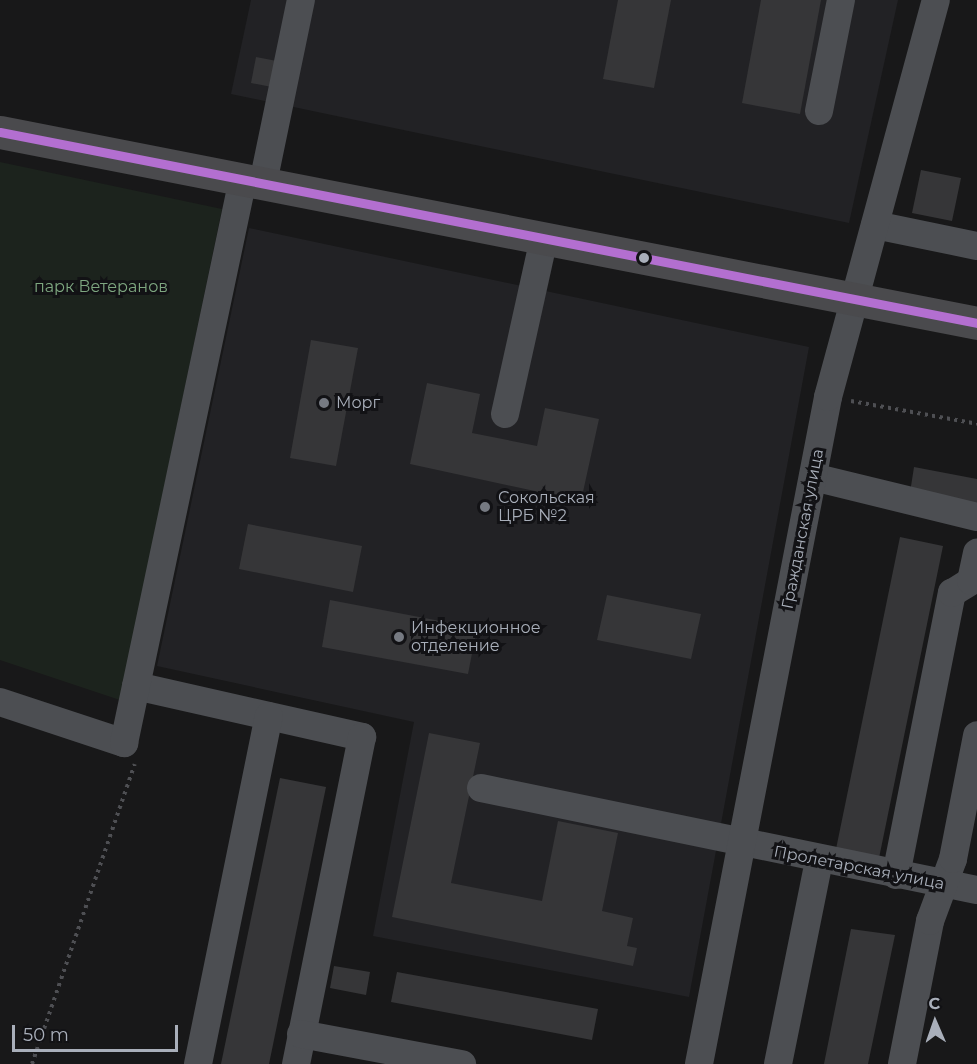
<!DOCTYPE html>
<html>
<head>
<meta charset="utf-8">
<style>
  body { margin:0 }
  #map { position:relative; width:977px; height:1064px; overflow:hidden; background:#181819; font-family:Montserrat,sans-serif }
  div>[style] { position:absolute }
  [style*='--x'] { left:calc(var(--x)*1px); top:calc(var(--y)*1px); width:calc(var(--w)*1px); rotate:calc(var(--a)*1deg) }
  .built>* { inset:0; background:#222225 }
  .green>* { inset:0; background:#1c231d }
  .building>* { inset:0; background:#363638 }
  .path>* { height:4px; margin-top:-2px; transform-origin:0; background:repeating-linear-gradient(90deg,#4e4f53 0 3px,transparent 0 7.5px) }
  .minor>* { height:28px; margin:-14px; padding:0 14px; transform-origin:14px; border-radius:14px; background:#4c4e52 }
  .major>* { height:33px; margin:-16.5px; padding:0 16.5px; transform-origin:16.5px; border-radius:16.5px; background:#4a4a4d }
  .bus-1>* { height:9px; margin:-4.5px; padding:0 4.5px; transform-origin:4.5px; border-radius:4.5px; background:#b36fd0 }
  .dots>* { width:16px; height:16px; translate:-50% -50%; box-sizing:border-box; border:3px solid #121215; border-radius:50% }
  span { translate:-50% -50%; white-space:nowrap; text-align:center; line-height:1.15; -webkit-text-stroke:6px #121215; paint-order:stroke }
  .park-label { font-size:16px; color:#7ea780 }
  .poi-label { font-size:16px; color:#a9afba }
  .left { translate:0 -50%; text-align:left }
  .street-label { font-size:16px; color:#a9afba }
  .north { position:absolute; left:905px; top:992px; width:60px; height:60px; -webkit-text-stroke:4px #121215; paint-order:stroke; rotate:358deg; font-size:16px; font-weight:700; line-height:24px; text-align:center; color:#a9afba }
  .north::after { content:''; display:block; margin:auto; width:21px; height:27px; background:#a9afba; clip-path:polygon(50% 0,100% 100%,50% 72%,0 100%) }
  .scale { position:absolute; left:12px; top:1025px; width:166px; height:27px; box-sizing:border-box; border:3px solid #a9afba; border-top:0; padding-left:8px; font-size:18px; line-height:21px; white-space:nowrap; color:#a9afba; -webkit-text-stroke:4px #121215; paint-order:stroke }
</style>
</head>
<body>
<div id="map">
  <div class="built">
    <div style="clip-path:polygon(251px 0,898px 0,849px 223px,231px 94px)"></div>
    <div style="clip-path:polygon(249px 228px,809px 347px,689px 997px,373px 936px,414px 722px,157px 666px)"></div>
  </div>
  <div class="green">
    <div style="clip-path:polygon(0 162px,222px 209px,120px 700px,0 660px)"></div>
  </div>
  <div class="building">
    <div style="clip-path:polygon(618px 0,671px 0,654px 88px,603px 79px)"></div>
    <div style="clip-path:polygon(761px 0,821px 0,800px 114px,742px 103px)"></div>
    <div style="clip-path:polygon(256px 57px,282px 62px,277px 88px,251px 83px)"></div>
    <div style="clip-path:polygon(921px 170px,961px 178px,952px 221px,912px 213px)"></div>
    <div style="clip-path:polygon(311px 340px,358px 348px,336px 466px,290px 458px)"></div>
    <div style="clip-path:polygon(427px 383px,480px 394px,472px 433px,537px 446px,545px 408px,599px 419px,581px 501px,410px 464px)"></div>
    <div style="clip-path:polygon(914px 467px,977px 479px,977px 512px,909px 499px)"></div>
    <div style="clip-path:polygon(248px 524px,362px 546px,353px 592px,239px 569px)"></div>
    <div style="clip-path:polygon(900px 537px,943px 546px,878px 863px,835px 854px)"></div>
    <div style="clip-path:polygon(607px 595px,701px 614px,691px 659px,597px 640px)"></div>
    <div style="clip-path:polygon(330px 600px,477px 628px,468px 674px,322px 647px)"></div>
    <div style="clip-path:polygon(429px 733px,480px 743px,451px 883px,542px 901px,558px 821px,618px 833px,602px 911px,633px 918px,627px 946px,637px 948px,633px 966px,392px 917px)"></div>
    <div style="clip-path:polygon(280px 778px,326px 787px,269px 1064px,221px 1064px)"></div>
    <div style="clip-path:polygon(851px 929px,895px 935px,868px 1064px,824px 1064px)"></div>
    <div style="clip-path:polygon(334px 966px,370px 972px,366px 995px,330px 988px)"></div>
    <div style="clip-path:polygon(397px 972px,598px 1009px,592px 1040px,391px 1002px)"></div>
  </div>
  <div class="path">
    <div style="--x:851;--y:401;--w:128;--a:10.3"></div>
    <div style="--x:32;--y:1064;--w:317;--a:-71.1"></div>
  </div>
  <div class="minor">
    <div style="--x:819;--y:111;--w:113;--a:-78.8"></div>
    <div style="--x:263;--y:183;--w:187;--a:-78.3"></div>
    <div style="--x:875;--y:225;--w:104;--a:11.6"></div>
    <div style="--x:505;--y:414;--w:180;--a:-77.5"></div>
    <div style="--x:813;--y:477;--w:169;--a:13.7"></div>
    <div style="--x:136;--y:686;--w:232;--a:12.7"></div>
    <div style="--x:362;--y:737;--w:334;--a:101.4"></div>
    <div style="--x:0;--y:702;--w:131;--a:18.3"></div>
    <div style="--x:124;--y:743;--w:576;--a:-78.09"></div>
    <div style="--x:481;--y:788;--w:506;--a:11.62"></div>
    <div style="--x:896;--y:875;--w:288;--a:-78.8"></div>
    <div style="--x:952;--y:593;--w:22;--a:-32"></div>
    <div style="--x:971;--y:581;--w:29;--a:-78"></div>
    <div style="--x:301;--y:1034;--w:164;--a:10.6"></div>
    <div style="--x:198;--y:1064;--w:355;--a:-78.5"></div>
    <div style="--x:699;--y:1064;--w:679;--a:-79.05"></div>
    <div style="--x:828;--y:397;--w:411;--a:-74.8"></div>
    <div style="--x:778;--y:1064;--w:208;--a:-78.6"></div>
    <div style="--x:902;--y:1064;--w:146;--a:-78.9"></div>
    <div style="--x:930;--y:921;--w:66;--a:-69.6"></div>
    <div style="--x:953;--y:859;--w:126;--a:-79"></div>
  </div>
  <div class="major">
    <div style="--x:0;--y:132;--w:995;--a:11.06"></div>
  </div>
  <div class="bus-1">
    <div style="--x:0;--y:132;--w:995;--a:11.06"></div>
  </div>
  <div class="dots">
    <div style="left:644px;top:258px;background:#a9afba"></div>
    <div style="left:324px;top:403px;background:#767a82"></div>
    <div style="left:485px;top:507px;background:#767a82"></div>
    <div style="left:399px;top:637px;background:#767a82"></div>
  </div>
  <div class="park-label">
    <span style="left:101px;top:287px">парк Ветеранов</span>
  </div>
  <div class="poi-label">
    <span class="left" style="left:336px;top:403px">Морг</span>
    <span class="left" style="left:498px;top:507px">Сокольская<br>ЦРБ №2</span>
    <span class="left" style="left:411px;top:637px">Инфекционное<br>отделение</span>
  </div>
  <div class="street-label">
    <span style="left:803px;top:529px;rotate:-79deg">Гражданская улица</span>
    <span style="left:859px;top:868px;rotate:11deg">Пролетарская улица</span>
  </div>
  <div class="north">С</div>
  <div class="scale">50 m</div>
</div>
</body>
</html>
